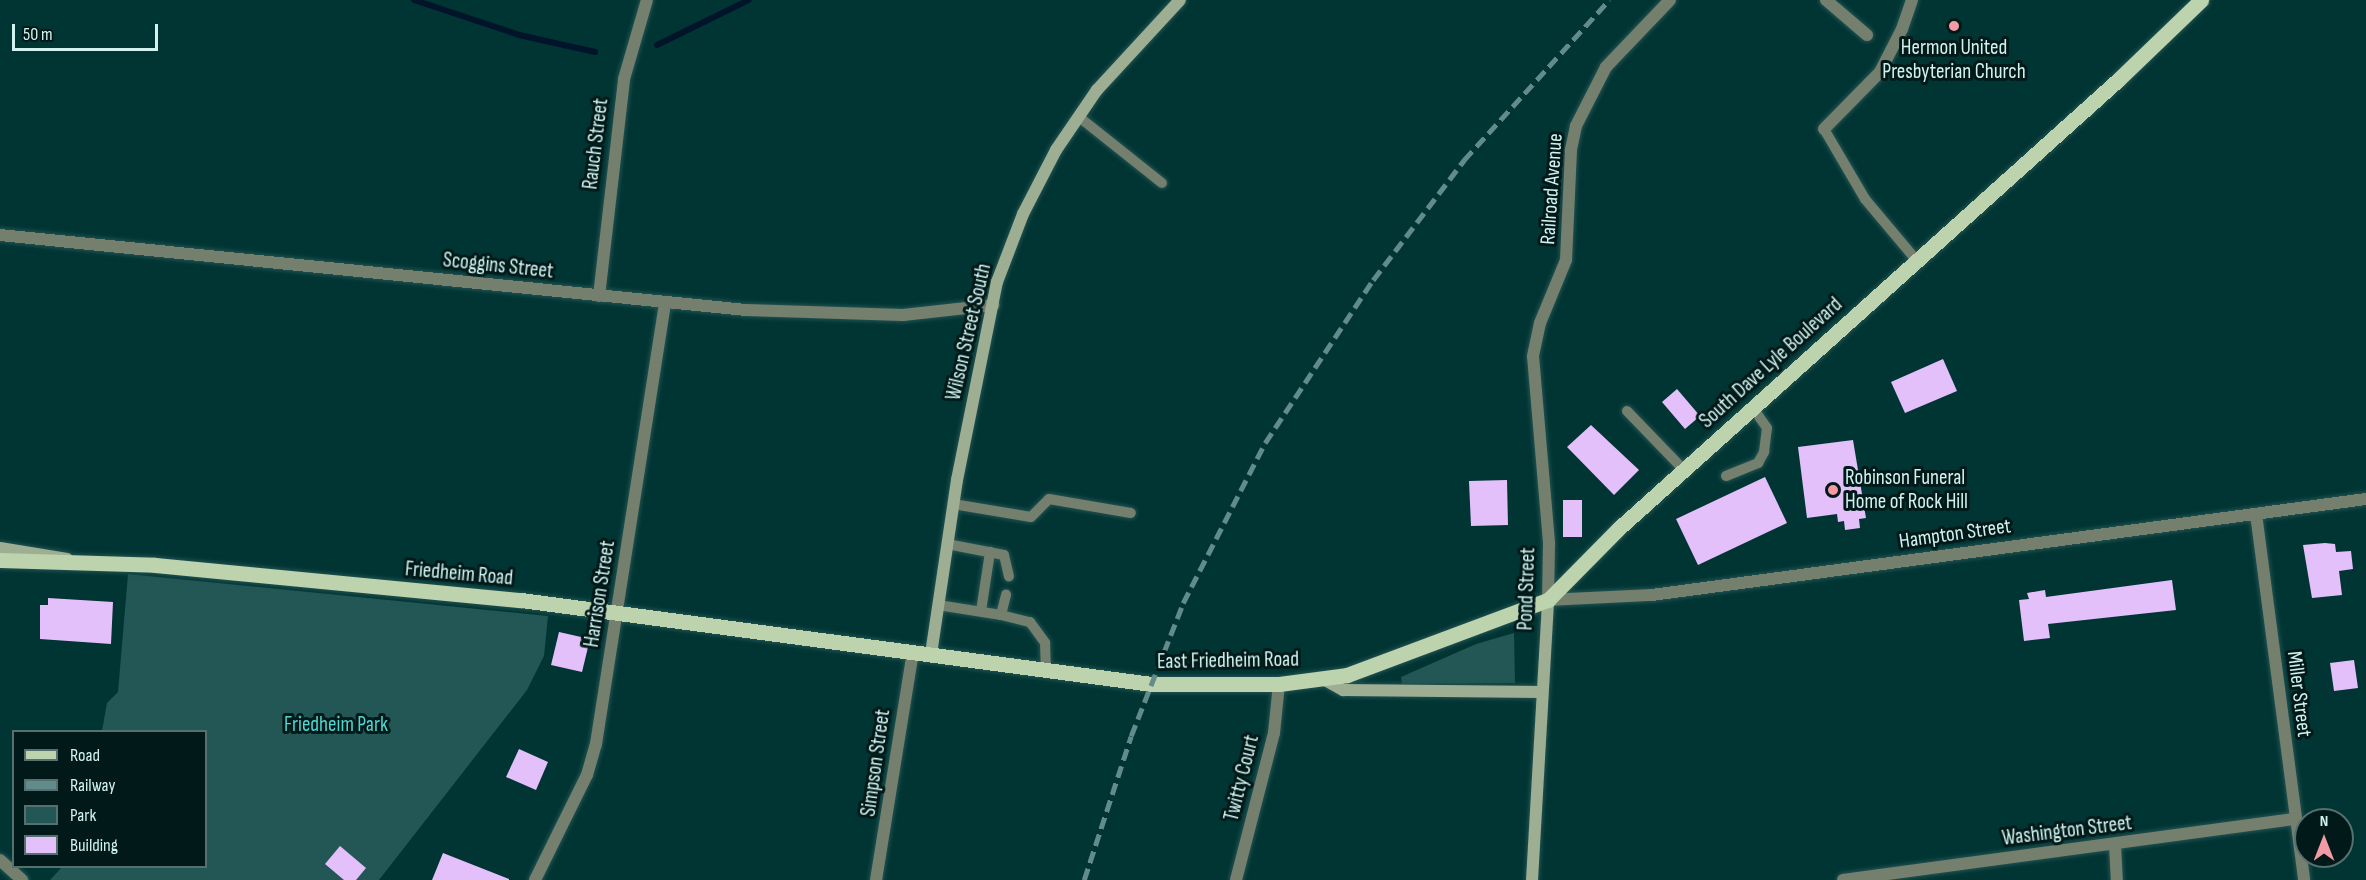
<!DOCTYPE html>
<html>
<head>
<meta charset="utf-8">
<style>
  body { margin:0 }
  #map { position:relative; width:2366px; height:880px; overflow:hidden; background:#003534; font-family:"Sofia Sans Condensed",sans-serif }
  div>[style] { position:absolute }
  [style*='--x'] { left:calc(var(--x)*1px); top:calc(var(--y)*1px); width:calc(var(--w)*1px); rotate:calc(var(--a)*1deg) }
  .green>* { inset:0; background:#235755 }
  .stream>* { height:6px; margin:-3px; padding:0 3px; transform-origin:3px; border-radius:3px; background:#02142a }
  .building>* { inset:0; background:#e3c0f9 }
  .roads { filter:drop-shadow(0 0 2px #225352) drop-shadow(0 0 2px #225352) }
  .lane>* { height:10px; margin:-5px; padding:0 5px; transform-origin:5px; border-radius:5px; background:#757f6d }
  .street>* { height:12px; margin:-6px; padding:0 6px; transform-origin:6px; border-radius:6px; background:#757f6d }
  .secondary>* { height:12px; margin:-6px; padding:0 6px; transform-origin:6px; border-radius:6px; background:#9eae92 }
  .primary>* { height:15px; margin:-7.5px; padding:0 7.5px; transform-origin:7.5px; border-radius:7.5px; background:#bdd3ad }
  .rail>* { height:4.5px; margin-top:-2.25px; transform-origin:0; background:repeating-linear-gradient(90deg,#618c8b 0 12px,transparent 0 18px) }
  .dots>* { width:16px; height:16px; translate:-50% -50%; box-sizing:border-box; border:3px solid #011a19; border-radius:50% }
  span { translate:-50% -50%; white-space:nowrap; text-align:center; line-height:1.15; -webkit-text-stroke:6px #011a19; paint-order:stroke }
  .poi-label { font-size:21px; color:#d2f2f0 }
  .left { translate:0 -50%; text-align:left }
  .street-label { font-size:21px; color:#d2f2f0 }
  .park-label { font-size:21px; color:#4fd6d2 }
  .legend { position:absolute; left:12px; top:730px; width:195px; height:138px; box-sizing:border-box; background:#011a19; border:2px solid #55706f; margin:0; padding:8px 10px; list-style:none; font-size:18px; color:#d2f2f0 }
  .legend li { display:flex; align-items:center; gap:12px; height:30px }
  .legend b { width:30px; border:2px solid #55706f }
  .north { position:absolute; left:2294px; top:808px; width:60px; height:60px; box-sizing:border-box; background:#011a19; border:2px solid #55706f; border-radius:50%; rotate:0deg; font-size:16px; font-weight:700; line-height:24px; text-align:center; color:#d2f2f0 }
  .north::after { content:''; display:block; margin:auto; width:21px; height:27px; background:#f49aa5; clip-path:polygon(50% 0,100% 100%,50% 72%,0 100%) }
  .scale { position:absolute; left:12px; top:24px; width:146px; height:27px; box-sizing:border-box; border:3px solid #d2f2f0; border-top:0; padding-left:8px; font-size:18px; line-height:21px; white-space:nowrap; color:#d2f2f0; -webkit-text-stroke:4px #011a19; paint-order:stroke }
</style>
</head>
<body>
<div id="map">
  <div class="green">
    <div style="clip-path:polygon(128px 574px,548px 616px,544px 656px,527px 690px,379px 880px,50px 880px,62px 867px,206px 866px,206px 732px,102px 731px,107px 703px,118px 692px)"></div>
    <div style="clip-path:polygon(1514px 633px,1515px 683px,1402px 684px,1401px 677px,1476px 644px)"></div>
  </div>
  <div class="stream">
    <div style="--x:414;--y:0;--w:111;--a:18.4"></div>
    <div style="--x:519;--y:35;--w:78;--a:12.6"></div>
    <div style="--x:657;--y:45;--w:102;--a:-26.1"></div>
  </div>
  <div class="building">
    <div style="clip-path:polygon(1943px 359px,1957px 391px,1905px 413px,1891px 382px)"></div>
    <div style="clip-path:polygon(1677px 389px,1700px 416px,1685px 429px,1662px 402px)"></div>
    <div style="clip-path:polygon(1591px 425px,1639px 470px,1614px 495px,1567px 447px)"></div>
    <div style="clip-path:polygon(1853px 440px,1866px 518px,1859px 519px,1860px 528px,1845px 530px,1844px 521px,1838px 522px,1837px 514px,1807px 518px,1798px 447px)"></div>
    <div style="clip-path:polygon(1765px 477px,1787px 523px,1698px 565px,1676px 519px)"></div>
    <div style="clip-path:polygon(1507px 480px,1508px 525px,1471px 526px,1469px 481px)"></div>
    <div style="clip-path:polygon(1563px 500px,1582px 500px,1582px 537px,1563px 537px)"></div>
    <div style="clip-path:polygon(2325px 543px,2335px 544px,2336px 552px,2351px 551px,2353px 569px,2339px 571px,2342px 595px,2312px 598px,2303px 545px)"></div>
    <div style="clip-path:polygon(2172px 580px,2176px 610px,2048px 624px,2050px 638px,2024px 641px,2019px 600px,2029px 599px,2027px 593px,2045px 590px,2046px 597px)"></div>
    <div style="clip-path:polygon(48px 598px,113px 602px,111px 644px,40px 639px,40px 605px,48px 605px)"></div>
    <div style="clip-path:polygon(559px 632px,590px 639px,582px 672px,551px 665px)"></div>
    <div style="clip-path:polygon(2354px 660px,2358px 688px,2334px 691px,2330px 663px)"></div>
    <div style="clip-path:polygon(519px 749px,548px 762px,536px 790px,506px 777px)"></div>
    <div style="clip-path:polygon(340px 846px,366px 868px,356px 880px,344px 880px,325px 864px)"></div>
    <div style="clip-path:polygon(443px 853px,509px 879px,509px 880px,432px 880px)"></div>
  </div>
  <div class="roads">
    <div class="lane">
      <div style="--x:1079;--y:117;--w:106;--a:38.5"></div>
      <div style="--x:1824;--y:129;--w:81;--a:59.6"></div>
      <div style="--x:1865;--y:199;--w:81;--a:50"></div>
      <div style="--x:1627;--y:411;--w:82;--a:46"></div>
      <div style="--x:1726;--y:476;--w:35;--a:-22"></div>
      <div style="--x:1758;--y:463;--w:13;--a:-61"></div>
      <div style="--x:1764;--y:452;--w:24;--a:-83"></div>
      <div style="--x:1767;--y:428;--w:24;--a:-125"></div>
      <div style="--x:953;--y:504;--w:79;--a:9.5"></div>
      <div style="--x:1031;--y:517;--w:25;--a:-45"></div>
      <div style="--x:1049;--y:499;--w:83;--a:9.7"></div>
      <div style="--x:947;--y:544;--w:58;--a:10.9"></div>
      <div style="--x:1004;--y:555;--w:22;--a:77"></div>
      <div style="--x:938;--y:605;--w:64;--a:9"></div>
      <div style="--x:1001;--y:615;--w:21;--a:-76"></div>
      <div style="--x:981;--y:611;--w:60;--a:-81.3"></div>
      <div style="--x:1001;--y:615;--w:30;--a:14"></div>
      <div style="--x:1030;--y:622;--w:26;--a:54"></div>
      <div style="--x:1045;--y:643;--w:27;--a:88"></div>
    </div>
    <div class="street">
      <div style="--x:1670;--y:0;--w:93;--a:133.7"></div>
      <div style="--x:1606;--y:67;--w:66;--a:117"></div>
      <div style="--x:1576;--y:126;--w:25;--a:102"></div>
      <div style="--x:1571;--y:150;--w:110;--a:92.6"></div>
      <div style="--x:1566;--y:260;--w:68;--a:112.4"></div>
      <div style="--x:1540;--y:323;--w:34;--a:102"></div>
      <div style="--x:1533;--y:356;--w:189;--a:85.1"></div>
      <div style="--x:1549;--y:544;--w:56;--a:91"></div>
      <div style="--x:1548;--y:600;--w:104;--a:-2.8"></div>
      <div style="--x:1652;--y:595;--w:720;--a:-7.66"></div>
      <div style="--x:1826;--y:0;--w:54;--a:40.5"></div>
      <div style="--x:1824;--y:129;--w:80;--a:-45.5"></div>
      <div style="--x:1880;--y:72;--w:48;--a:-62.9"></div>
      <div style="--x:1902;--y:29;--w:31;--a:-71"></div>
      <div style="--x:0;--y:235;--w:750;--a:5.74"></div>
      <div style="--x:746;--y:310;--w:157;--a:1.8"></div>
      <div style="--x:903;--y:315;--w:91;--a:-6.3"></div>
      <div style="--x:599;--y:296;--w:218;--a:-83.4"></div>
      <div style="--x:624;--y:79;--w:82;--a:-73.8"></div>
      <div style="--x:2256;--y:514;--w:369;--a:82.5"></div>
      <div style="--x:2115;--y:845;--w:35;--a:87"></div>
      <div style="--x:0;--y:860;--w:30;--a:42"></div>
      <div style="--x:535;--y:880;--w:117;--a:-63.7"></div>
      <div style="--x:587;--y:775;--w:32;--a:-74"></div>
      <div style="--x:596;--y:744;--w:447;--a:-81.1"></div>
      <div style="--x:876;--y:880;--w:231;--a:-80.8"></div>
      <div style="--x:1236;--y:880;--w:152;--a:-75.5"></div>
      <div style="--x:1274;--y:733;--w:49;--a:-84.2"></div>
      <div style="--x:1843;--y:880;--w:457;--a:-7.7"></div>
    </div>
    <div class="secondary">
      <div style="--x:0;--y:548;--w:68;--a:9.3"></div>
      <div style="--x:931;--y:654;--w:176;--a:-81.5"></div>
      <div style="--x:957;--y:480;--w:202;--a:-78.6"></div>
      <div style="--x:997;--y:282;--w:73;--a:-69.1"></div>
      <div style="--x:1023;--y:214;--w:72;--a:-62.7"></div>
      <div style="--x:1056;--y:150;--w:73;--a:-55.7"></div>
      <div style="--x:1097;--y:90;--w:122;--a:-47.3"></div>
      <div style="--x:1325;--y:680;--w:21;--a:29"></div>
      <div style="--x:1343;--y:690;--w:199;--a:0.6"></div>
      <div style="--x:1532;--y:880;--w:280;--a:-86.7"></div>
    </div>
    <div class="primary">
      <div style="--x:0;--y:560;--w:155;--a:1.8"></div>
      <div style="--x:155;--y:565;--w:368;--a:5.5"></div>
      <div style="--x:521;--y:600;--w:636;--a:7.59"></div>
      <div style="--x:1151;--y:684;--w:128;--a:0"></div>
      <div style="--x:1279;--y:684;--w:69;--a:-7.5"></div>
      <div style="--x:1347;--y:675;--w:215;--a:-20.5"></div>
      <div style="--x:1548;--y:600;--w:100;--a:-45.4"></div>
      <div style="--x:1618;--y:529;--w:673;--a:-41.93"></div>
      <div style="--x:2119;--y:79;--w:114;--a:-43.9"></div>
    </div>
  </div>
  <div class="rail">
    <div style="--x:1084;--y:880;--w:151;--a:-71.9"></div>
    <div style="--x:1131;--y:736;--w:143;--a:-68.6"></div>
    <div style="--x:1183;--y:603;--w:180;--a:-62.9"></div>
    <div style="--x:1265;--y:443;--w:196;--a:-56.5"></div>
    <div style="--x:1373;--y:280;--w:151;--a:-52.8"></div>
    <div style="--x:1464;--y:160;--w:216;--a:-47.8"></div>
  </div>
  <div class="dots">
    <div style="left:1954px;top:26px;background:#f49aa5"></div>
    <div style="left:1833px;top:490px;background:#f49aa5"></div>
  </div>
  <div class="poi-label">
    <span style="left:1954px;top:60px">Hermon United<br>Presbyterian Church</span>
    <span class="left" style="left:1845px;top:490px">Robinson Funeral<br>Home of Rock Hill</span>
  </div>
  <div class="street-label">
    <span style="left:596px;top:144px;rotate:-83deg">Rauch Street</span>
    <span style="left:1552px;top:189px;rotate:-86deg">Railroad Avenue</span>
    <span style="left:498px;top:266px;rotate:6deg">Scoggins Street</span>
    <span style="left:969px;top:332px;rotate:-77deg">Wilson Street South</span>
    <span style="left:1771px;top:363px;rotate:-42deg">South Dave Lyle Boulevard</span>
    <span style="left:1955px;top:534px;rotate:-8deg">Hampton Street</span>
    <span style="left:459px;top:574px;rotate:5deg">Friedheim Road</span>
    <span style="left:1527px;top:589px;rotate:-88deg">Pond Street</span>
    <span style="left:600px;top:594px;rotate:-81deg">Harrison Street</span>
    <span style="left:1228px;top:661px;rotate:-1deg">East Friedheim Road</span>
    <span style="left:2299px;top:694px;rotate:83deg">Miller Street</span>
    <span style="left:876px;top:763px;rotate:-82deg">Simpson Street</span>
    <span style="left:1242px;top:778px;rotate:-76deg">Twitty Court</span>
    <span style="left:2067px;top:831px;rotate:-7deg">Washington Street</span>
  </div>
  <div class="park-label">
    <span style="left:336px;top:725px">Friedheim Park</span>
  </div>
  <ul class="legend">
  <li><b style="height:8px;background:#bdd3ad"></b>Road</li>
  <li><b style="height:8px;background:#618c8b"></b>Railway</li>
  <li><b style="height:16px;background:#235755"></b>Park</li>
  <li><b style="height:16px;background:#e3c0f9"></b>Building</li>
  </ul>
  <div class="north">N</div>
  <div class="scale">50 m</div>
</div>
</body>
</html>
